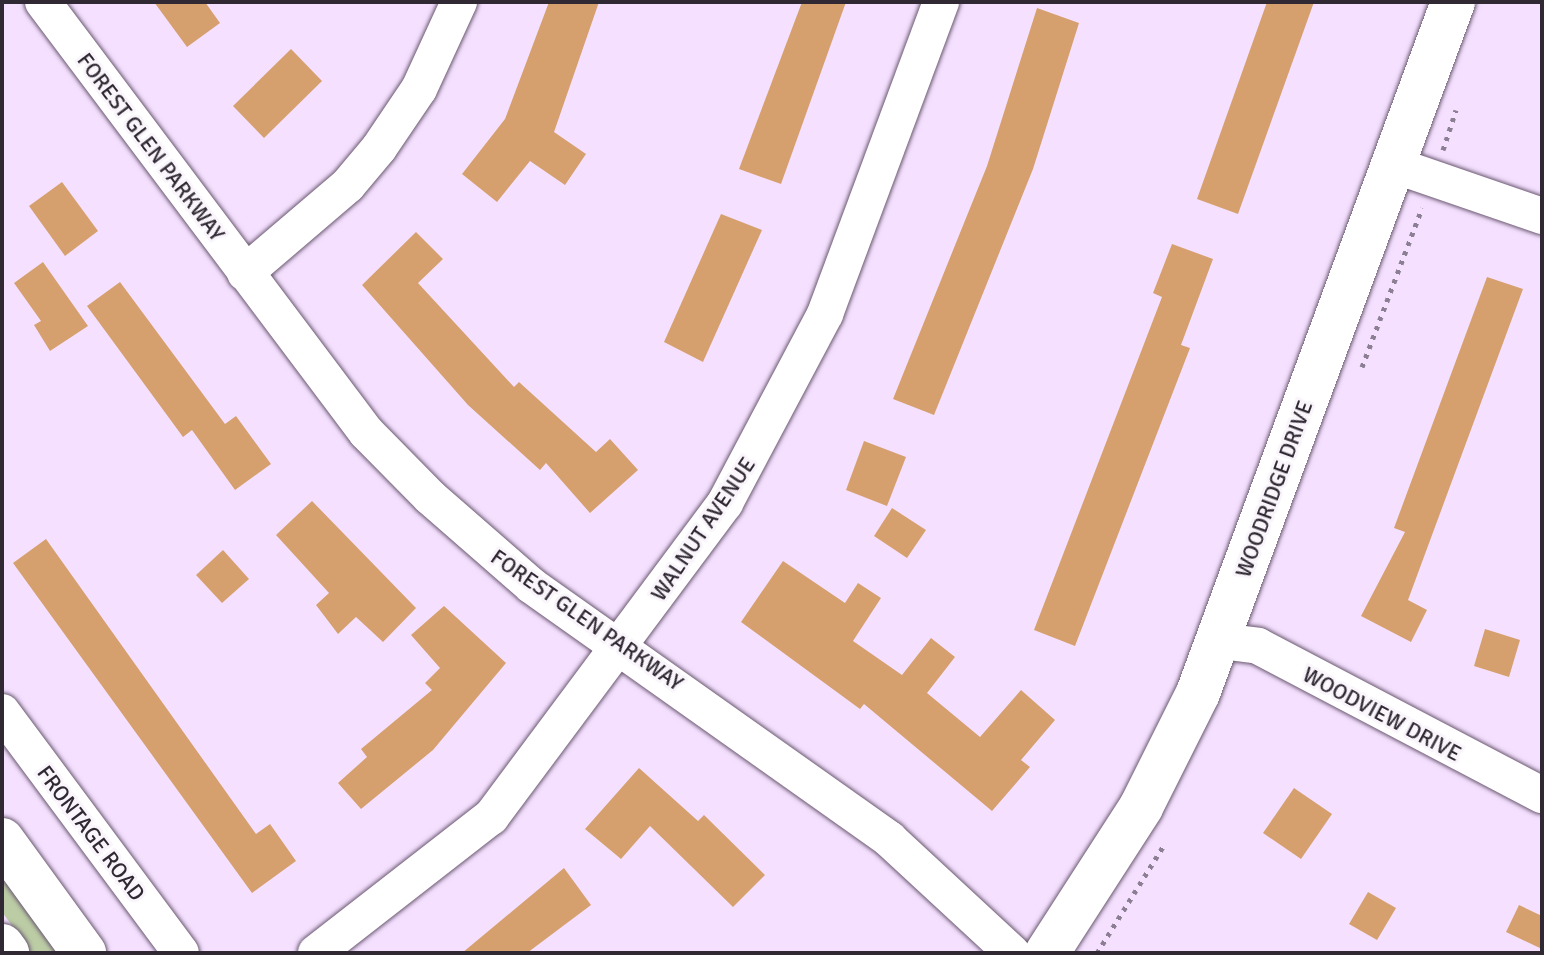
<!DOCTYPE html>
<html>
<head>
<meta charset="utf-8">
<style>
  body { margin:0 }
  #map { position:relative; width:1544px; height:955px; overflow:hidden; background:#f5e1ff; font-family:Signika,sans-serif }
  div>[style] { position:absolute }
  [style*='--x'] { left:calc(var(--x)*1px); top:calc(var(--y)*1px); width:calc(var(--w)*1px); rotate:calc(var(--a)*1deg) }
  .green>* { inset:0; background:#bccda5 }
  .building>* { inset:0; background:#d6a06e }
  .path>* { height:5px; margin-top:-2.5px; transform-origin:0; background:repeating-linear-gradient(90deg,#8c7f93 0 4px,transparent 0 10px) }
  .roads { filter:drop-shadow(0 0 2px #6a5871) drop-shadow(0 0 2px #6a5871) }
  .street>* { height:36px; margin:-18px; padding:0 18px; transform-origin:18px; border-radius:18px; background:#fff }
  .secondary>* { height:44px; margin:-22px; padding:0 22px; transform-origin:22px; border-radius:22px; background:#fff }
  span { translate:-50% -50%; white-space:nowrap; text-align:center; line-height:1.15; -webkit-text-stroke:6px #f9f5fb; paint-order:stroke }
  .street-label { font-size:22px; color:#302934 }
  .frame { position:absolute; inset:0; border:4px solid #302934; pointer-events:none }
</style>
</head>
<body>
<div id="map">
  <div class="green">
    <div style="clip-path:polygon(2px 866px,65px 953px,32px 953px,2px 912px)"></div>
  </div>
  <div class="building">
    <div style="clip-path:polygon(154px 2px,205px 2px,220px 23px,187px 47px)"></div>
    <div style="clip-path:polygon(549px 2px,599px 2px,554px 132px,586px 154px,565px 185px,530px 161px,497px 202px,462px 174px,505px 119px)"></div>
    <div style="clip-path:polygon(802px 2px,846px 2px,781px 184px,739px 169px)"></div>
    <div style="clip-path:polygon(1267px 2px,1314px 2px,1238px 214px,1197px 199px)"></div>
    <div style="clip-path:polygon(1037px 8px,1079px 23px,1033px 169px,934px 415px,893px 399px,987px 166px)"></div>
    <div style="clip-path:polygon(291px 49px,322px 81px,264px 138px,233px 106px)"></div>
    <div style="clip-path:polygon(62px 182px,98px 231px,65px 256px,29px 206px)"></div>
    <div style="clip-path:polygon(721px 214px,762px 230px,703px 362px,664px 342px)"></div>
    <div style="clip-path:polygon(416px 232px,443px 259px,418px 283px,514px 387px,519px 382px,596px 452px,610px 439px,638px 470px,590px 513px,546px 463px,540px 470px,468px 405px,362px 285px)"></div>
    <div style="clip-path:polygon(1172px 244px,1213px 259px,1181px 345px,1190px 348px,1075px 646px,1034px 630px,1162px 297px,1153px 293px)"></div>
    <div style="clip-path:polygon(43px 262px,88px 326px,50px 351px,34px 325px,41px 321px,14px 283px)"></div>
    <div style="clip-path:polygon(1487px 277px,1523px 289px,1408px 600px,1427px 610px,1411px 642px,1361px 616px,1405px 532px,1394px 528px)"></div>
    <div style="clip-path:polygon(120px 282px,225px 424px,236px 416px,271px 464px,235px 490px,192px 430px,183px 437px,87px 306px)"></div>
    <div style="clip-path:polygon(864px 441px,906px 457px,887px 506px,846px 490px)"></div>
    <div style="clip-path:polygon(312px 501px,416px 608px,383px 642px,356px 617px,338px 634px,316px 605px,329px 593px,276px 535px)"></div>
    <div style="clip-path:polygon(892px 508px,926px 530px,907px 558px,874px 536px)"></div>
    <div style="clip-path:polygon(46px 539px,256px 834px,270px 824px,296px 861px,252px 893px,13px 563px)"></div>
    <div style="clip-path:polygon(223px 550px,249px 579px,222px 603px,196px 575px)"></div>
    <div style="clip-path:polygon(783px 561px,845px 603px,858px 583px,881px 598px,853px 641px,902px 675px,931px 638px,955px 657px,927px 693px,980px 737px,1021px 690px,1055px 720px,1021px 760px,1030px 767px,992px 811px,864px 704px,860px 709px,741px 622px)"></div>
    <div style="clip-path:polygon(444px 606px,506px 663px,433px 750px,361px 809px,338px 783px,367px 757px,361px 749px,432px 690px,425px 683px,440px 668px,411px 635px)"></div>
    <div style="clip-path:polygon(1485px 629px,1520px 640px,1509px 677px,1474px 666px)"></div>
    <div style="clip-path:polygon(639px 768px,698px 821px,704px 815px,765px 875px,733px 907px,650px 826px,621px 859px,585px 829px)"></div>
    <div style="clip-path:polygon(1294px 788px,1332px 814px,1301px 859px,1263px 833px)"></div>
    <div style="clip-path:polygon(564px 868px,591px 905px,527px 953px,462px 953px)"></div>
    <div style="clip-path:polygon(1368px 892px,1396px 908px,1377px 940px,1349px 924px)"></div>
    <div style="clip-path:polygon(1519px 905px,1542px 916px,1542px 949px,1506px 932px)"></div>
  </div>
  <div class="path">
    <div style="--x:1443;--y:150;--w:42;--a:-72"></div>
    <div style="--x:1362;--y:367;--w:170;--a:-69.3"></div>
    <div style="--x:1097;--y:953;--w:127;--a:-58.2"></div>
  </div>
  <div class="roads">
    <div class="street">
      <div style="--x:43;--y:2;--w:538;--a:53.09"></div>
      <div style="--x:366;--y:432;--w:91;--a:45.4"></div>
      <div style="--x:430;--y:497;--w:135;--a:41.1"></div>
      <div style="--x:532;--y:586;--w:438;--a:35.3"></div>
      <div style="--x:889;--y:839;--w:168;--a:42.8"></div>
      <div style="--x:1394;--y:165;--w:157;--a:19"></div>
      <div style="--x:245;--y:273;--w:135;--a:-40.5"></div>
      <div style="--x:348;--y:185;--w:48;--a:-50"></div>
      <div style="--x:379;--y:148;--w:71;--a:-55.9"></div>
      <div style="--x:419;--y:89;--w:96;--a:-65.3"></div>
      <div style="--x:1220;--y:641;--w:38;--a:7"></div>
      <div style="--x:1258;--y:646;--w:321;--a:27.7"></div>
      <div style="--x:2;--y:712;--w:300;--a:53.4"></div>
      <div style="--x:316;--y:953;--w:222;--a:-37.9"></div>
      <div style="--x:491;--y:817;--w:392;--a:-53.3"></div>
      <div style="--x:725;--y:503;--w:214;--a:-62.1"></div>
      <div style="--x:825;--y:314;--w:333;--a:-69.6"></div>
    </div>
    <div class="secondary">
      <div style="--x:2;--y:840;--w:140;--a:54"></div>
      <div style="--x:2;--y:946;--w:9;--a:54"></div>
      <div style="--x:1047;--y:953;--w:174;--a:-57.2"></div>
      <div style="--x:1141;--y:807;--w:127;--a:-63.4"></div>
      <div style="--x:1198;--y:693;--w:737;--a:-69.74"></div>
    </div>
  </div>
  <div class="street-label">
    <span style="left:151px;top:147px;rotate:53deg">FOREST GLEN PARKWAY</span>
    <span style="left:1274px;top:489px;rotate:-70deg">WOODRIDGE DRIVE</span>
    <span style="left:703px;top:529px;rotate:-56deg">WALNUT AVENUE</span>
    <span style="left:587px;top:620px;rotate:35deg">FOREST GLEN PARKWAY</span>
    <span style="left:1382px;top:714px;rotate:28deg">WOODVIEW DRIVE</span>
    <span style="left:91px;top:833px;rotate:53deg">FRONTAGE ROAD</span>
  </div>
  <div class="frame"></div>
</div>
</body>
</html>
